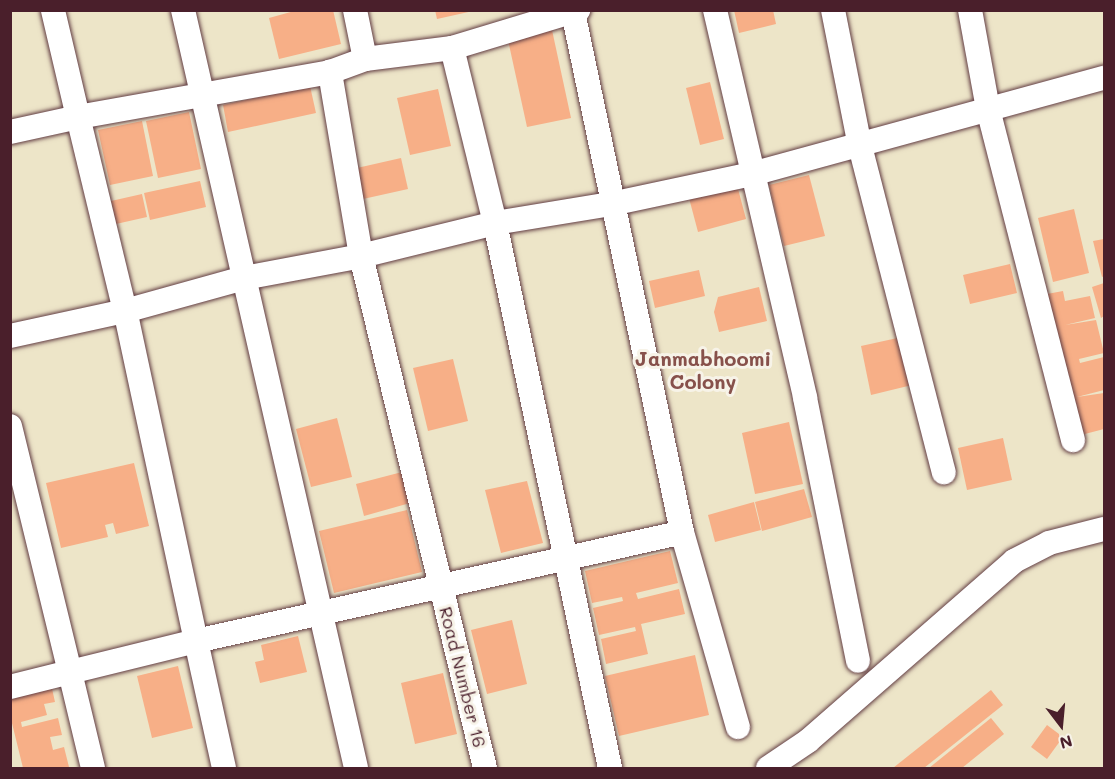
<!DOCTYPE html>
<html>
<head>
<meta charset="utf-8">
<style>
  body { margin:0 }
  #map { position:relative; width:1115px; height:779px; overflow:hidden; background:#ede5c8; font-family:Mali,sans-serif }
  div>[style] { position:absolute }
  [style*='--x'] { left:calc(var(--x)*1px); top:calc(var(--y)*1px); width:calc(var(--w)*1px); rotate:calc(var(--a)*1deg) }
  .building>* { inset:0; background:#f7af87 }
  .roads { filter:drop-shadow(0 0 2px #623d43) drop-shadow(0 0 2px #623d43) }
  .minor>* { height:24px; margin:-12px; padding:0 12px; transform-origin:12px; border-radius:12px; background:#fff }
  span { translate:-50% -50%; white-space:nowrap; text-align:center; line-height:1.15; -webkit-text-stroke:6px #f7f3e8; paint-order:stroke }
  .street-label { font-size:18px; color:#4a1f2b }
  .neighbourhood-label { font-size:20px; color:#87514b; font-weight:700 }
  .frame { position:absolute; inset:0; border:12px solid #4a1f2b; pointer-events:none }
  .north { position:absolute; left:1031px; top:695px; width:60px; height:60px; -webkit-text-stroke:4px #f7f3e8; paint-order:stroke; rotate:164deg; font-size:16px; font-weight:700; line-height:24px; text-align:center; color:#4a1f2b }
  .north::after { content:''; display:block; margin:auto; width:21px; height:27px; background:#4a1f2b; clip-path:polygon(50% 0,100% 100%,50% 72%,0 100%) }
</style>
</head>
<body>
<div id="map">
  <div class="building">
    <div style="clip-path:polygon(298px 10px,333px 10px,341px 44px,279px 59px,269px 18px)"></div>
    <div style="clip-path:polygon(435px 10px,473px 10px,473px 11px,437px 19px)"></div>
    <div style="clip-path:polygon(734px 10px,773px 10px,776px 24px,739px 33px)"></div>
    <div style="clip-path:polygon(552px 30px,571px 118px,527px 127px,508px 40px)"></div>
    <div style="clip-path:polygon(710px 82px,724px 139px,700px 145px,686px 88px)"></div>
    <div style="clip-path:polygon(310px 86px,316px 113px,228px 132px,223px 105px)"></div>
    <div style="clip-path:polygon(438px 89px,451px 146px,410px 155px,397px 98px)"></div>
    <div style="clip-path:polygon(189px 112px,201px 169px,158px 178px,146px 121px)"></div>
    <div style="clip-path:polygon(142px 121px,153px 176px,110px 185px,98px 130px)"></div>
    <div style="clip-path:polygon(401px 158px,408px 189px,363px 199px,357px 168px)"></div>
    <div style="clip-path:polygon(809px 175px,825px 236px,784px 246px,769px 185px)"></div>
    <div style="clip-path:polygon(200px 181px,206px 207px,150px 220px,144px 193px)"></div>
    <div style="clip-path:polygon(737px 185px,746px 219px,698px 232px,689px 198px)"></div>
    <div style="clip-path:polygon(142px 194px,147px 217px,116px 224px,111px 201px)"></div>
    <div style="clip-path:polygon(1074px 209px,1089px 273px,1053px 282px,1038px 218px)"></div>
    <div style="clip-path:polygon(1104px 239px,1104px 276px,1102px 277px,1093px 241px)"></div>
    <div style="clip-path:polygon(1010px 264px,1017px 293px,970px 304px,963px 275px)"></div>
    <div style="clip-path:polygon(699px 270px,705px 296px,655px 308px,649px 281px)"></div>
    <div style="clip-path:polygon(1104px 283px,1104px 316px,1101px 318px,1092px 287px)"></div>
    <div style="clip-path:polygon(759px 287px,767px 321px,719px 332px,714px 312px,718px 297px)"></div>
    <div style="clip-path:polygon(1063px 291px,1065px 301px,1090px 296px,1095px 318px,1065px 325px,1096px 320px,1104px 353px,1079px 359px,1080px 363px,1104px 357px,1104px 390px,1077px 397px,1104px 393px,1104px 429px,1081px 435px,1047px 294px)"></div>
    <div style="clip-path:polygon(902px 337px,912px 385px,871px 395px,861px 346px)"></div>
    <div style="clip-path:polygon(453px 359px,468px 421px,428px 431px,413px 368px)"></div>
    <div style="clip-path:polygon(337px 418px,352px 477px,311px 487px,296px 429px)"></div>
    <div style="clip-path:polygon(789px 422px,803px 484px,755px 494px,742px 433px)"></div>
    <div style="clip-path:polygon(1003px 438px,1012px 480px,967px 490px,958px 448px)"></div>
    <div style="clip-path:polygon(134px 463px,149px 526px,116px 534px,113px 523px,105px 525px,108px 537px,61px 548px,46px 483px)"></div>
    <div style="clip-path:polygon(402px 472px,410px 503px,364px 516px,356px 484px)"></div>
    <div style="clip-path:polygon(527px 481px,543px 543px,501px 553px,485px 490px)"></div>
    <div style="clip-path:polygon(804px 489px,812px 517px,762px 531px,755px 502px)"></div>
    <div style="clip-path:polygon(754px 502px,761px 530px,715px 542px,708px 515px)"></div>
    <div style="clip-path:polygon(407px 510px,422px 572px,334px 593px,319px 531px)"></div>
    <div style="clip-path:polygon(670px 551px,678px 583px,636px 593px,638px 599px,679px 589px,685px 614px,641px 624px,648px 654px,606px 664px,601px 639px,636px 631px,635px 627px,599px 635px,593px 608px,623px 601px,622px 597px,592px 603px,585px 571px)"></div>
    <div style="clip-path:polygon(512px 620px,527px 684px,487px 694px,471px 630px)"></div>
    <div style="clip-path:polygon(298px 636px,307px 672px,260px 683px,255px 662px,264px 660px,261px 645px)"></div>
    <div style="clip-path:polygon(695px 655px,709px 715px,619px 736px,605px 676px)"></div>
    <div style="clip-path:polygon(178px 666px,193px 728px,152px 738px,137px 676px)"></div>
    <div style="clip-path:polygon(443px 673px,457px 734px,415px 744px,401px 683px)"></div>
    <div style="clip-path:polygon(51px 684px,55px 702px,44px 704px,47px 715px,21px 722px,22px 727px,58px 718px,62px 735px,50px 737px,53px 750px,64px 747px,69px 767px,23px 768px,10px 715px,10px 693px)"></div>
    <div style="clip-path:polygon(991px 690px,1003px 705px,924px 768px,893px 768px)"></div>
    <div style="clip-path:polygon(991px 718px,1004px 734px,962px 768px,929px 768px)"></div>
    <div style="clip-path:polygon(1047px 725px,1063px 737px,1047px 759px,1031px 747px)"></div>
  </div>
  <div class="roads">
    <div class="minor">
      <div style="--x:183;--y:10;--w:777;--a:77.14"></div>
      <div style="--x:355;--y:10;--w:50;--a:78.5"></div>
      <div style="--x:715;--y:10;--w:398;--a:76.9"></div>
      <div style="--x:805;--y:398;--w:268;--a:78.6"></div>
      <div style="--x:833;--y:10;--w:139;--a:78.8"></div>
      <div style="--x:860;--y:146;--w:337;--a:75.6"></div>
      <div style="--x:970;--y:10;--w:101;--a:79.7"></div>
      <div style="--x:988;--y:109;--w:342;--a:75.6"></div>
      <div style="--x:573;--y:12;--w:531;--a:78.16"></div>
      <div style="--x:682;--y:532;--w:203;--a:74"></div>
      <div style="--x:452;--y:48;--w:180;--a:76.2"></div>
      <div style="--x:495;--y:223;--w:557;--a:78.08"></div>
      <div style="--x:10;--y:132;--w:70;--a:-12.4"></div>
      <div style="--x:78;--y:117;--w:110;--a:-103.2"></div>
      <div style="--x:10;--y:336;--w:118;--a:-12.3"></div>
      <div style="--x:125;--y:311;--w:123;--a:-15.5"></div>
      <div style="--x:244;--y:278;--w:119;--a:-10.6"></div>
      <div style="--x:361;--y:256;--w:138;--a:-13.8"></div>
      <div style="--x:495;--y:223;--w:118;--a:-9.3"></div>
      <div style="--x:611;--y:204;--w:144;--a:-12"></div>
      <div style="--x:752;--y:174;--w:365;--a:-15.3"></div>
      <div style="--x:10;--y:426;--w:253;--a:76.3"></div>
      <div style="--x:70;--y:672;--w:62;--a:166"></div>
      <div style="--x:93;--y:768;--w:99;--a:-103.5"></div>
      <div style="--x:70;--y:672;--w:130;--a:-13.8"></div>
      <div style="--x:196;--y:641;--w:338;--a:-102.1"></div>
      <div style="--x:125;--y:311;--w:200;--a:-103.6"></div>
      <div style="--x:78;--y:117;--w:256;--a:-10.1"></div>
      <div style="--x:224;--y:768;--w:130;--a:-102.4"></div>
      <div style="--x:196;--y:641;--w:498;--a:-12.6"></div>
      <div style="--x:485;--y:768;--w:527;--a:-103.61"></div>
      <div style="--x:361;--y:256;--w:187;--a:-99.6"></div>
      <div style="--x:330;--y:72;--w:37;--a:-20"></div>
      <div style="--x:365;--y:59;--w:88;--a:-7.2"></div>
      <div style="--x:452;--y:48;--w:132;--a:-16.8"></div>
      <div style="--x:768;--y:768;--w:48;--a:-34"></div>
      <div style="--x:808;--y:741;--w:274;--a:-41.1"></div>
      <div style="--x:1014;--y:561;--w:39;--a:-27"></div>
      <div style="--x:1049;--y:543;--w:57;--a:-14.3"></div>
    </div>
  </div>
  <div class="street-label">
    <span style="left:463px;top:677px;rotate:76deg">Road Number 16</span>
  </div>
  <div class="neighbourhood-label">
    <span style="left:703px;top:370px">Janmabhoomi<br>Colony</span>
  </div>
  <div class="frame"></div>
  <div class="north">N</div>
</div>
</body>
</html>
